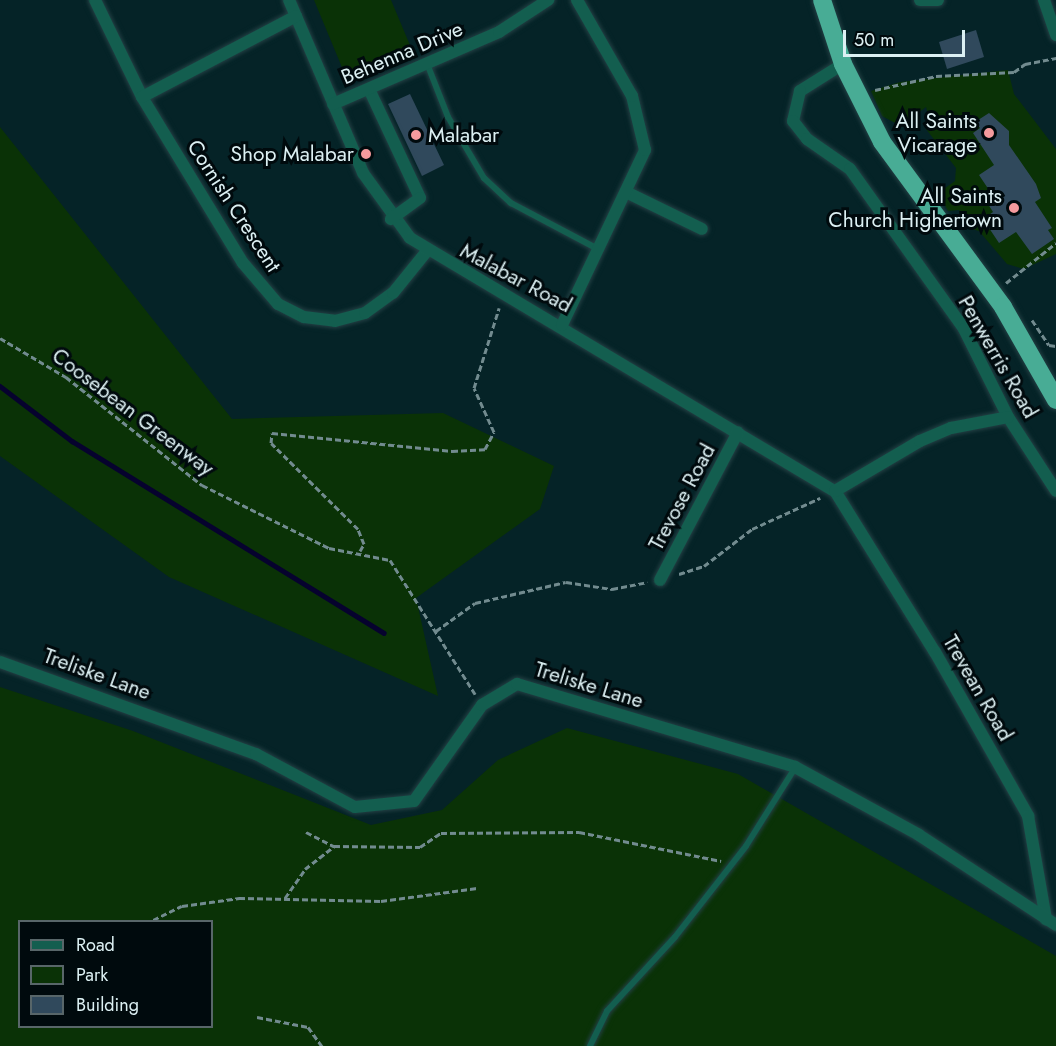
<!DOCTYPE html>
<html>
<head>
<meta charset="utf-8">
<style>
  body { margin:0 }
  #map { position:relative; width:1056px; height:1046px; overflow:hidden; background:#052327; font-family:Jost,sans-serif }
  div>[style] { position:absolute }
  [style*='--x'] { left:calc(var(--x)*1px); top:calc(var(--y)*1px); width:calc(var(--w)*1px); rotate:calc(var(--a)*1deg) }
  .green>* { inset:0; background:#0a3206 }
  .stream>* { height:4.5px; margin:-2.25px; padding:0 2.25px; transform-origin:2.25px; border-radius:2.25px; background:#06022e }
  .building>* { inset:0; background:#30495c }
  .path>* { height:3px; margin-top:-1.5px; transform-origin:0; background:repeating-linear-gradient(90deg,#728b8f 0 6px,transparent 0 9px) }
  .roads { filter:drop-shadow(0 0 2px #234044) drop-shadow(0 0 2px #234044) }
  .lane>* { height:6px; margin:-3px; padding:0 3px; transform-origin:3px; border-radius:3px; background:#135e4f }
  .street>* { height:12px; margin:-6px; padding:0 6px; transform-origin:6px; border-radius:6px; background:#135e4f }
  .highway>* { height:18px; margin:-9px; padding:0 9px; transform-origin:9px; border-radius:9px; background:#48ac95 }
  .dots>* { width:16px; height:16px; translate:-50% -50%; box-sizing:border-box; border:3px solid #000a0d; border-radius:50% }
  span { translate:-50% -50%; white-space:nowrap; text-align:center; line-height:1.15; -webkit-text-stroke:6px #000a0d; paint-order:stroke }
  .street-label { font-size:21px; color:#dcf0f3 }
  .poi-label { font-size:21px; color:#dcf0f3 }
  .right { translate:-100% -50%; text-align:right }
  .left { translate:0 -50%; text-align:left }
  .legend { position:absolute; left:18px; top:920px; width:195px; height:108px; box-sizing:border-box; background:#000a0d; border:2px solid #586669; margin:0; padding:8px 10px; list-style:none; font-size:18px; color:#dcf0f3 }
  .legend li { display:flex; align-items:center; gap:12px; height:30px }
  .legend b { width:30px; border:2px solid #586669 }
  .scale { position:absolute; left:843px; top:30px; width:122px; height:27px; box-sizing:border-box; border:3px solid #dcf0f3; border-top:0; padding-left:8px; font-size:18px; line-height:21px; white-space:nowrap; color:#dcf0f3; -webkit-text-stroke:4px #000a0d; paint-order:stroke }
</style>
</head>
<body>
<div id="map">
  <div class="green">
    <div style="clip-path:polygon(314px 0,391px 0,412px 50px,346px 77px)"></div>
    <div style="clip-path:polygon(1008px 70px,1014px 94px,1056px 149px,1056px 254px,1024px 269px,1007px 264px,979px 231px,964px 227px,959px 210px,948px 211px,938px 193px,955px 181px,956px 168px,926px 129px,931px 124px,926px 107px,901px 126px,882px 116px,871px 91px,900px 82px)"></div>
    <div style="clip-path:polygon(0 127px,232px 419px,443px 413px,554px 466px,540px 509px,416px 598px,438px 696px,169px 577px,0 456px)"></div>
    <div style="clip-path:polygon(evenodd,0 687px,133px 731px,371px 825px,442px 810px,498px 760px,567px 728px,738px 774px,1056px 956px,1056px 1046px,0 1046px,0 687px,20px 922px,212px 922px,212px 1026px,20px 1026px,20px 922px)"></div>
  </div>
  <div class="stream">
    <div style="--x:0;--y:386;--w:91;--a:37.4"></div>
    <div style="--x:72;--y:441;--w:366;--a:31.6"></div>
  </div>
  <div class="building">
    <div style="clip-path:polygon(976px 30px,984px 57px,947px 69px,939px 42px)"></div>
    <div style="clip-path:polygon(410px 94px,444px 165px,422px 176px,388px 104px)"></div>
    <div style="clip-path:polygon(989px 113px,1009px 131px,1009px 145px,1036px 184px,1041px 198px,1035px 202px,1052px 228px,1048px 230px,1054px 239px,1032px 254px,1016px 232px,999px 243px,983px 219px,993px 212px,988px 204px,995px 199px,979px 175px,994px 165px,973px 133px,980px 128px,975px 122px)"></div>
  </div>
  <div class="path">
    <div style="--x:875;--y:90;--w:63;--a:-12.9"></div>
    <div style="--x:936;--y:76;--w:78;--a:-2.9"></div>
    <div style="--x:1014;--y:72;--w:14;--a:-36"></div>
    <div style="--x:1025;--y:64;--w:32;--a:-11"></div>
    <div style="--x:1006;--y:283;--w:64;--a:-38.7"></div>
    <div style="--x:1032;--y:320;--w:30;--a:56"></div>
    <div style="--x:1049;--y:345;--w:7;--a:8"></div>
    <div style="--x:0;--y:338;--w:77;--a:30.6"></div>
    <div style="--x:66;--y:377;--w:174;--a:38.5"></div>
    <div style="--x:202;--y:485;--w:142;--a:26.4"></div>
    <div style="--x:329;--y:548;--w:62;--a:11.1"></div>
    <div style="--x:390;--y:560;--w:159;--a:57.6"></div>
    <div style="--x:360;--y:551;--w:8;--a:-60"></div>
    <div style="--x:364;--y:544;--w:16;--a:-112"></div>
    <div style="--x:358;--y:529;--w:122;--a:-135.3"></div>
    <div style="--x:271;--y:443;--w:10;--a:-84"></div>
    <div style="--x:272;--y:433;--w:181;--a:5.7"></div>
    <div style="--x:452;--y:451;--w:33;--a:-3"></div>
    <div style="--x:485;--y:449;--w:19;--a:-62"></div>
    <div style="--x:494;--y:432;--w:48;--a:-114.4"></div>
    <div style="--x:474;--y:388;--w:84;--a:-72.6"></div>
    <div style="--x:679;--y:574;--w:26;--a:-18"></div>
    <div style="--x:704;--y:566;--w:61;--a:-37.6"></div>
    <div style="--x:752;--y:529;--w:75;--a:-24.5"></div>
    <div style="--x:436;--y:631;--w:48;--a:-35.7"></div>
    <div style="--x:475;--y:603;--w:93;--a:-13"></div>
    <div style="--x:566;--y:582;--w:47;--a:8.7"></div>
    <div style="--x:612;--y:589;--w:36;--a:-11"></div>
    <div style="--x:306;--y:832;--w:31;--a:27"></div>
    <div style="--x:285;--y:898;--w:35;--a:-55"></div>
    <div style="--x:305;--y:869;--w:37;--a:-38"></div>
    <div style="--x:334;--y:846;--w:86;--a:0.7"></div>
    <div style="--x:420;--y:847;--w:25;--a:-34"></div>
    <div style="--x:441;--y:833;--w:138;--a:-0.4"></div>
    <div style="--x:579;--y:832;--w:145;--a:11.5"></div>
    <div style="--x:153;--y:920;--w:32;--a:-26"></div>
    <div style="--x:182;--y:906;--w:58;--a:-8"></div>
    <div style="--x:239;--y:898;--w:142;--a:1.2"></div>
    <div style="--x:381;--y:901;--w:97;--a:-7.7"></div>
    <div style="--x:257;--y:1017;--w:52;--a:11.1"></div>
    <div style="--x:308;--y:1027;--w:24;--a:54"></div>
  </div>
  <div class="roads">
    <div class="lane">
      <div style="--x:428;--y:66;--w:55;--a:68.6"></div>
      <div style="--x:448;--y:117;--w:71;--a:59.5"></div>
      <div style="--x:484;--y:178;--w:37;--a:43"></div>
      <div style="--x:511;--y:203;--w:98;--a:27.9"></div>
      <div style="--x:590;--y:1046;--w:39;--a:-64"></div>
      <div style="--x:607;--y:1011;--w:100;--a:-47.4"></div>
      <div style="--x:675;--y:937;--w:115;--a:-52"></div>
      <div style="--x:746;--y:846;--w:92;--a:-57.9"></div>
    </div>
    <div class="street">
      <div style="--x:95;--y:0;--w:108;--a:64.1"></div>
      <div style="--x:142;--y:97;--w:194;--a:58.7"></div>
      <div style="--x:243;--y:263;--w:54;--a:49.5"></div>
      <div style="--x:278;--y:304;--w:29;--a:27"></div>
      <div style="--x:304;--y:317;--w:31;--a:7"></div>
      <div style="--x:335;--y:321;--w:31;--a:-15"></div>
      <div style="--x:365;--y:313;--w:34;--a:-36"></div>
      <div style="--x:393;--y:293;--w:54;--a:-51"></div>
      <div style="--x:289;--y:0;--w:188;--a:66.8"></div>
      <div style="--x:363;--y:173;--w:80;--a:54.1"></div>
      <div style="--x:410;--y:238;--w:495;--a:30.8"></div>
      <div style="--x:920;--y:0;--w:18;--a:0"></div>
      <div style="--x:1044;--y:0;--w:37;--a:71"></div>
      <div style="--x:843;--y:64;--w:51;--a:147.9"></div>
      <div style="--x:800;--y:91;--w:31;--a:103"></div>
      <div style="--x:793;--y:121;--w:23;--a:52"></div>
      <div style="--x:807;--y:139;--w:52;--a:34.9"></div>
      <div style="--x:850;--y:169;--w:196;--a:54.5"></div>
      <div style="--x:964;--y:329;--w:98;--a:63.4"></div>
      <div style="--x:1008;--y:417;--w:88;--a:57"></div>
      <div style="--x:369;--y:89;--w:120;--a:64.9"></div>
      <div style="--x:420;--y:198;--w:36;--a:144"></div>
      <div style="--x:142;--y:97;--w:174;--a:-27.7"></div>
      <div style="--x:333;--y:104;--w:181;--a:-23.4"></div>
      <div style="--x:499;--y:32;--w:59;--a:-33.1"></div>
      <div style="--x:628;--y:193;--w:82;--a:25.9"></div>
      <div style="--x:562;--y:325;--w:194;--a:-64.6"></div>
      <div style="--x:645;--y:150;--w:56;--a:-103.5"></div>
      <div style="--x:632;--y:96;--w:111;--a:-119.8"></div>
      <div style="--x:835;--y:491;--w:190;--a:58.2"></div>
      <div style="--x:935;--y:652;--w:189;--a:60.4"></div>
      <div style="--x:1028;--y:816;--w:105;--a:80.1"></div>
      <div style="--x:835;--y:491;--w:99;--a:-30.5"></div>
      <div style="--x:920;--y:441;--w:34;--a:-23"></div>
      <div style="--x:951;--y:428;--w:58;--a:-10.9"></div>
      <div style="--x:660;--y:580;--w:167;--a:-62.2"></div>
      <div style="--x:0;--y:662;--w:272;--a:19.8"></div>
      <div style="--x:256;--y:754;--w:112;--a:28.2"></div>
      <div style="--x:355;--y:807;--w:59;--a:-5.8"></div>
      <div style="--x:414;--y:801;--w:118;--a:-54.7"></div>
      <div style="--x:482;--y:705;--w:41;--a:-31"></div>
      <div style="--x:517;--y:684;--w:290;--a:16.6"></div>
      <div style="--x:795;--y:767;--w:141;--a:28.7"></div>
      <div style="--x:919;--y:835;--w:164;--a:33.3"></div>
    </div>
    <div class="highway">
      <div style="--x:822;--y:0;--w:67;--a:71.8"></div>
      <div style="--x:843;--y:64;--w:87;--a:63.4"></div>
      <div style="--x:882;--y:142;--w:205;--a:53.7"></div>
      <div style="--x:1003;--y:307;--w:107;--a:60.3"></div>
    </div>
  </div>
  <div class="dots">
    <div style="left:989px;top:133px;background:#f59b9e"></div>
    <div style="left:416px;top:135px;background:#f59b9e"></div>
    <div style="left:366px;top:154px;background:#f59b9e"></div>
    <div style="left:1014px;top:208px;background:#f59b9e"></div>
  </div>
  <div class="street-label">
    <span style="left:402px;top:53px;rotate:-23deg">Behenna Drive</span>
    <span style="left:234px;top:206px;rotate:57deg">Cornish Crescent</span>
    <span style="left:516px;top:278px;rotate:28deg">Malabar Road</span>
    <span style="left:998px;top:357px;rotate:60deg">Penwerris Road</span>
    <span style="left:133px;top:412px;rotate:37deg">Coosebean Greenway</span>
    <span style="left:682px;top:497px;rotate:-62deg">Trevose Road</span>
    <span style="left:97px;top:674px;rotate:20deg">Treliske Lane</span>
    <span style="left:589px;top:685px;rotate:17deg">Treliske Lane</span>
    <span style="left:978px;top:688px;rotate:60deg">Trevean Road</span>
  </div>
  <div class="poi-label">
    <span class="right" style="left:977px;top:133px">All Saints<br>Vicarage</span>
    <span class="left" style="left:428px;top:135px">Malabar</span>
    <span class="right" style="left:354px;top:154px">Shop Malabar</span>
    <span class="right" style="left:1002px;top:208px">All Saints<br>Church Highertown</span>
  </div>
  <ul class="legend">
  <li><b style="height:8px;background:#135e4f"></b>Road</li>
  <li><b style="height:16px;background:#0a3206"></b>Park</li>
  <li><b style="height:16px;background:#30495c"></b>Building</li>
  </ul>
  <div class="scale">50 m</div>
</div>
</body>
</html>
